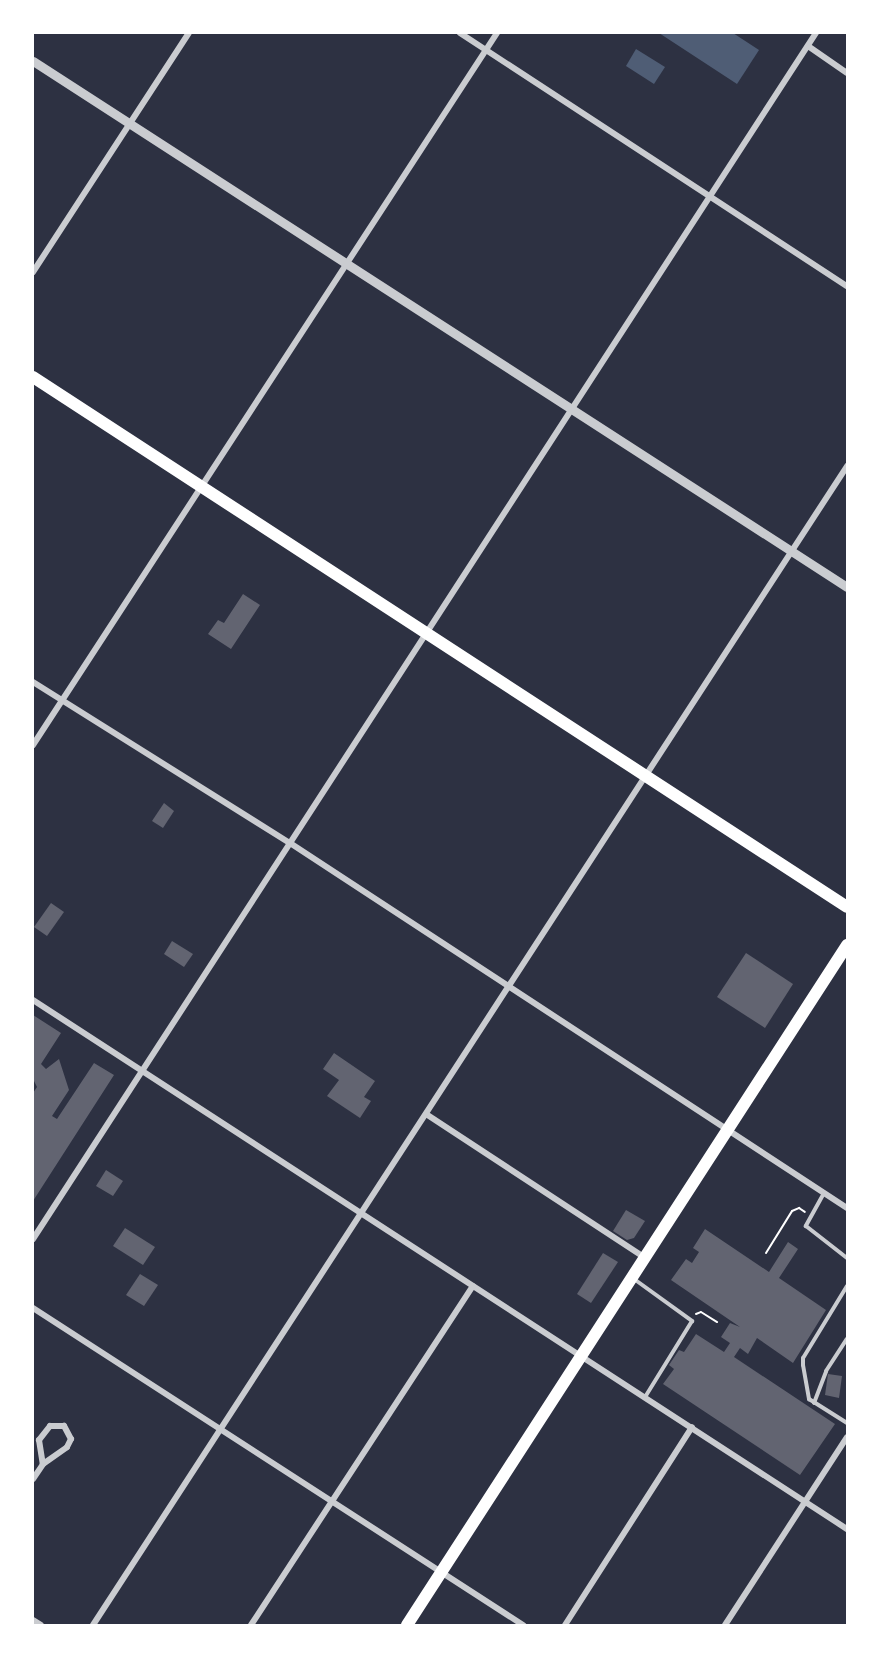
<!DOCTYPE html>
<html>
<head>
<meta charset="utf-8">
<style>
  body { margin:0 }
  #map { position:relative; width:880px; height:1658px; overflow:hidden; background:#2d3142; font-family:"IBM Plex Sans",sans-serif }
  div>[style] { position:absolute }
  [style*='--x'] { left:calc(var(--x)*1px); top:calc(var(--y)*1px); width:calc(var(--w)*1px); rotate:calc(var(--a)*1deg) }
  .water>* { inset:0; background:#4f5d75 }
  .building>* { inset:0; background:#626471 }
  .path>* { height:2px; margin:-1px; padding:0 1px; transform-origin:1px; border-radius:1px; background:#fff }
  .service>* { height:4px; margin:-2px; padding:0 2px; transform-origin:2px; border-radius:2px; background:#caccd0 }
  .minor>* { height:6px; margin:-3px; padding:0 3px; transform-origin:3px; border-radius:3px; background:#caccd0 }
  .tertiary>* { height:9px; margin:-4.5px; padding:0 4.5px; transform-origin:4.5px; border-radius:4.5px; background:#caccd0 }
  .primary>* { height:12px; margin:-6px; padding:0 6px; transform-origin:6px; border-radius:6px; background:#fff }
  span { translate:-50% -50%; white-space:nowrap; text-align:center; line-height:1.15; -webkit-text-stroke:6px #fff; paint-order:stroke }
  .frame { position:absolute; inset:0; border:34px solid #fff; pointer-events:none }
</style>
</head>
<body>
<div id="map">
  <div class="water">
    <div style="clip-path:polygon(659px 33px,733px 33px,759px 50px,737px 84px)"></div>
    <div style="clip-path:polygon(636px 49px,665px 67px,654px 84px,626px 66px)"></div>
  </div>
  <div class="building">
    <div style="clip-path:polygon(243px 594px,260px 605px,231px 649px,208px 634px,218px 620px,224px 623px)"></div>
    <div style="clip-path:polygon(164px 803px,174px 811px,163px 828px,152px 821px)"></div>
    <div style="clip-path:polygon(51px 903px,64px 912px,47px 936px,34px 927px)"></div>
    <div style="clip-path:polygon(172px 941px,193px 954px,184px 967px,164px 954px)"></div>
    <div style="clip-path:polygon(746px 953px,793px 984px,765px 1028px,717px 997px)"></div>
    <div style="clip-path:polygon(33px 1015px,61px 1033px,41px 1064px,46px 1069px,59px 1059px,69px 1090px,52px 1116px,57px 1119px,94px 1063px,114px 1075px,33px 1201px,33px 1093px,37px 1087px,33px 1079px)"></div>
    <div style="clip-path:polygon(334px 1053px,375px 1081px,364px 1097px,371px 1101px,360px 1118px,327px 1096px,339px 1080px,323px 1069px)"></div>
    <div style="clip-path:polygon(106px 1170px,123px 1181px,113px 1196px,96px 1186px)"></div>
    <div style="clip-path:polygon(626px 1210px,645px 1221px,634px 1238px,627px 1240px,613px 1231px)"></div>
    <div style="clip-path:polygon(125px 1228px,155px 1247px,143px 1265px,113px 1246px)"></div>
    <div style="clip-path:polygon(705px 1229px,769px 1272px,788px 1242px,798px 1249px,779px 1278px,826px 1310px,793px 1363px,757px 1338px,748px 1354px,740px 1348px,734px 1357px,835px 1424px,800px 1475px,663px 1384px,674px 1369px,669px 1365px,679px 1350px,684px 1352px,696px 1334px,724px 1352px,730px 1343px,721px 1337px,730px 1323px,740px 1327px,671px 1280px,686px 1259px,692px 1263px,699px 1252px,693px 1248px)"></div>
    <div style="clip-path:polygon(603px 1253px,618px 1262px,591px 1303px,577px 1294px)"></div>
    <div style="clip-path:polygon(140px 1274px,158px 1285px,144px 1306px,126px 1295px)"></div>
    <div style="clip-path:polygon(828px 1374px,842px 1376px,839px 1398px,825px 1395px)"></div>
  </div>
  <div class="path">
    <div style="--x:766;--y:1253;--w:49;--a:-58.2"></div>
    <div style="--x:792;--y:1211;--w:8;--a:-23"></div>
    <div style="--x:799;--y:1208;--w:7;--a:34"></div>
    <div style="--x:696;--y:1314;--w:5;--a:-22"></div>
    <div style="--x:701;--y:1312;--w:19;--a:32"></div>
  </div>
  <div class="service">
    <div style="--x:824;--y:1193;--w:38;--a:119"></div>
    <div style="--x:806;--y:1226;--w:52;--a:38"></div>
    <div style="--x:634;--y:1279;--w:72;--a:35.9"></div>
    <div style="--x:692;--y:1321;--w:89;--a:121.7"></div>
    <div style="--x:847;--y:1286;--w:84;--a:121.4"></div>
    <div style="--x:803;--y:1358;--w:7;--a:90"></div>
    <div style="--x:803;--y:1365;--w:35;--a:80"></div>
    <div style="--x:809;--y:1399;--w:45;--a:32.3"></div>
    <div style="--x:814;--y:1403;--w:34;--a:-69"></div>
    <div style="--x:826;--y:1371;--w:38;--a:-57"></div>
  </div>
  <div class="minor">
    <div style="--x:460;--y:33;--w:462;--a:33.2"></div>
    <div style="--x:808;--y:46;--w:47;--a:34.7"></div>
    <div style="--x:33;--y:272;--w:285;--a:-56.9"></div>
    <div style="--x:33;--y:682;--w:303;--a:32.1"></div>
    <div style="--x:290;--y:843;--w:666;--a:33.24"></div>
    <div style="--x:33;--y:745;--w:850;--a:-56.91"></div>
    <div style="--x:33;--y:1000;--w:971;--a:33.02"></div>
    <div style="--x:426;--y:1114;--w:262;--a:33.3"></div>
    <div style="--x:33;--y:1239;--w:1438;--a:-57.01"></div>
    <div style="--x:33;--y:1308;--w:584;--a:32.9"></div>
    <div style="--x:33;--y:1479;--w:18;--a:-56"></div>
    <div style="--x:43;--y:1464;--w:29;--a:-35"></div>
    <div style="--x:67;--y:1447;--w:9;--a:-63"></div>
    <div style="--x:71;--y:1439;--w:15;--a:-118"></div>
    <div style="--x:64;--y:1426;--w:14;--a:180"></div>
    <div style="--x:50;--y:1426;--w:18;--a:128"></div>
    <div style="--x:39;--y:1440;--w:24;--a:81"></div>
    <div style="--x:33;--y:1620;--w:9;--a:32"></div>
    <div style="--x:93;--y:1625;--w:1383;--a:-56.95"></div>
    <div style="--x:251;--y:1625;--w:405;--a:-56.8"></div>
    <div style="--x:565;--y:1625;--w:235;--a:-57.3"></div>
    <div style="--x:725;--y:1625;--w:224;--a:-57"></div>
  </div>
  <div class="tertiary">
    <div style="--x:33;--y:61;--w:969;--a:32.87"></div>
  </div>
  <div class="primary">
    <div style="--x:33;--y:377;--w:971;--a:33.07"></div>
    <div style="--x:407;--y:1625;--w:810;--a:-57.09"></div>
  </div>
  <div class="frame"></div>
</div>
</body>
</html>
